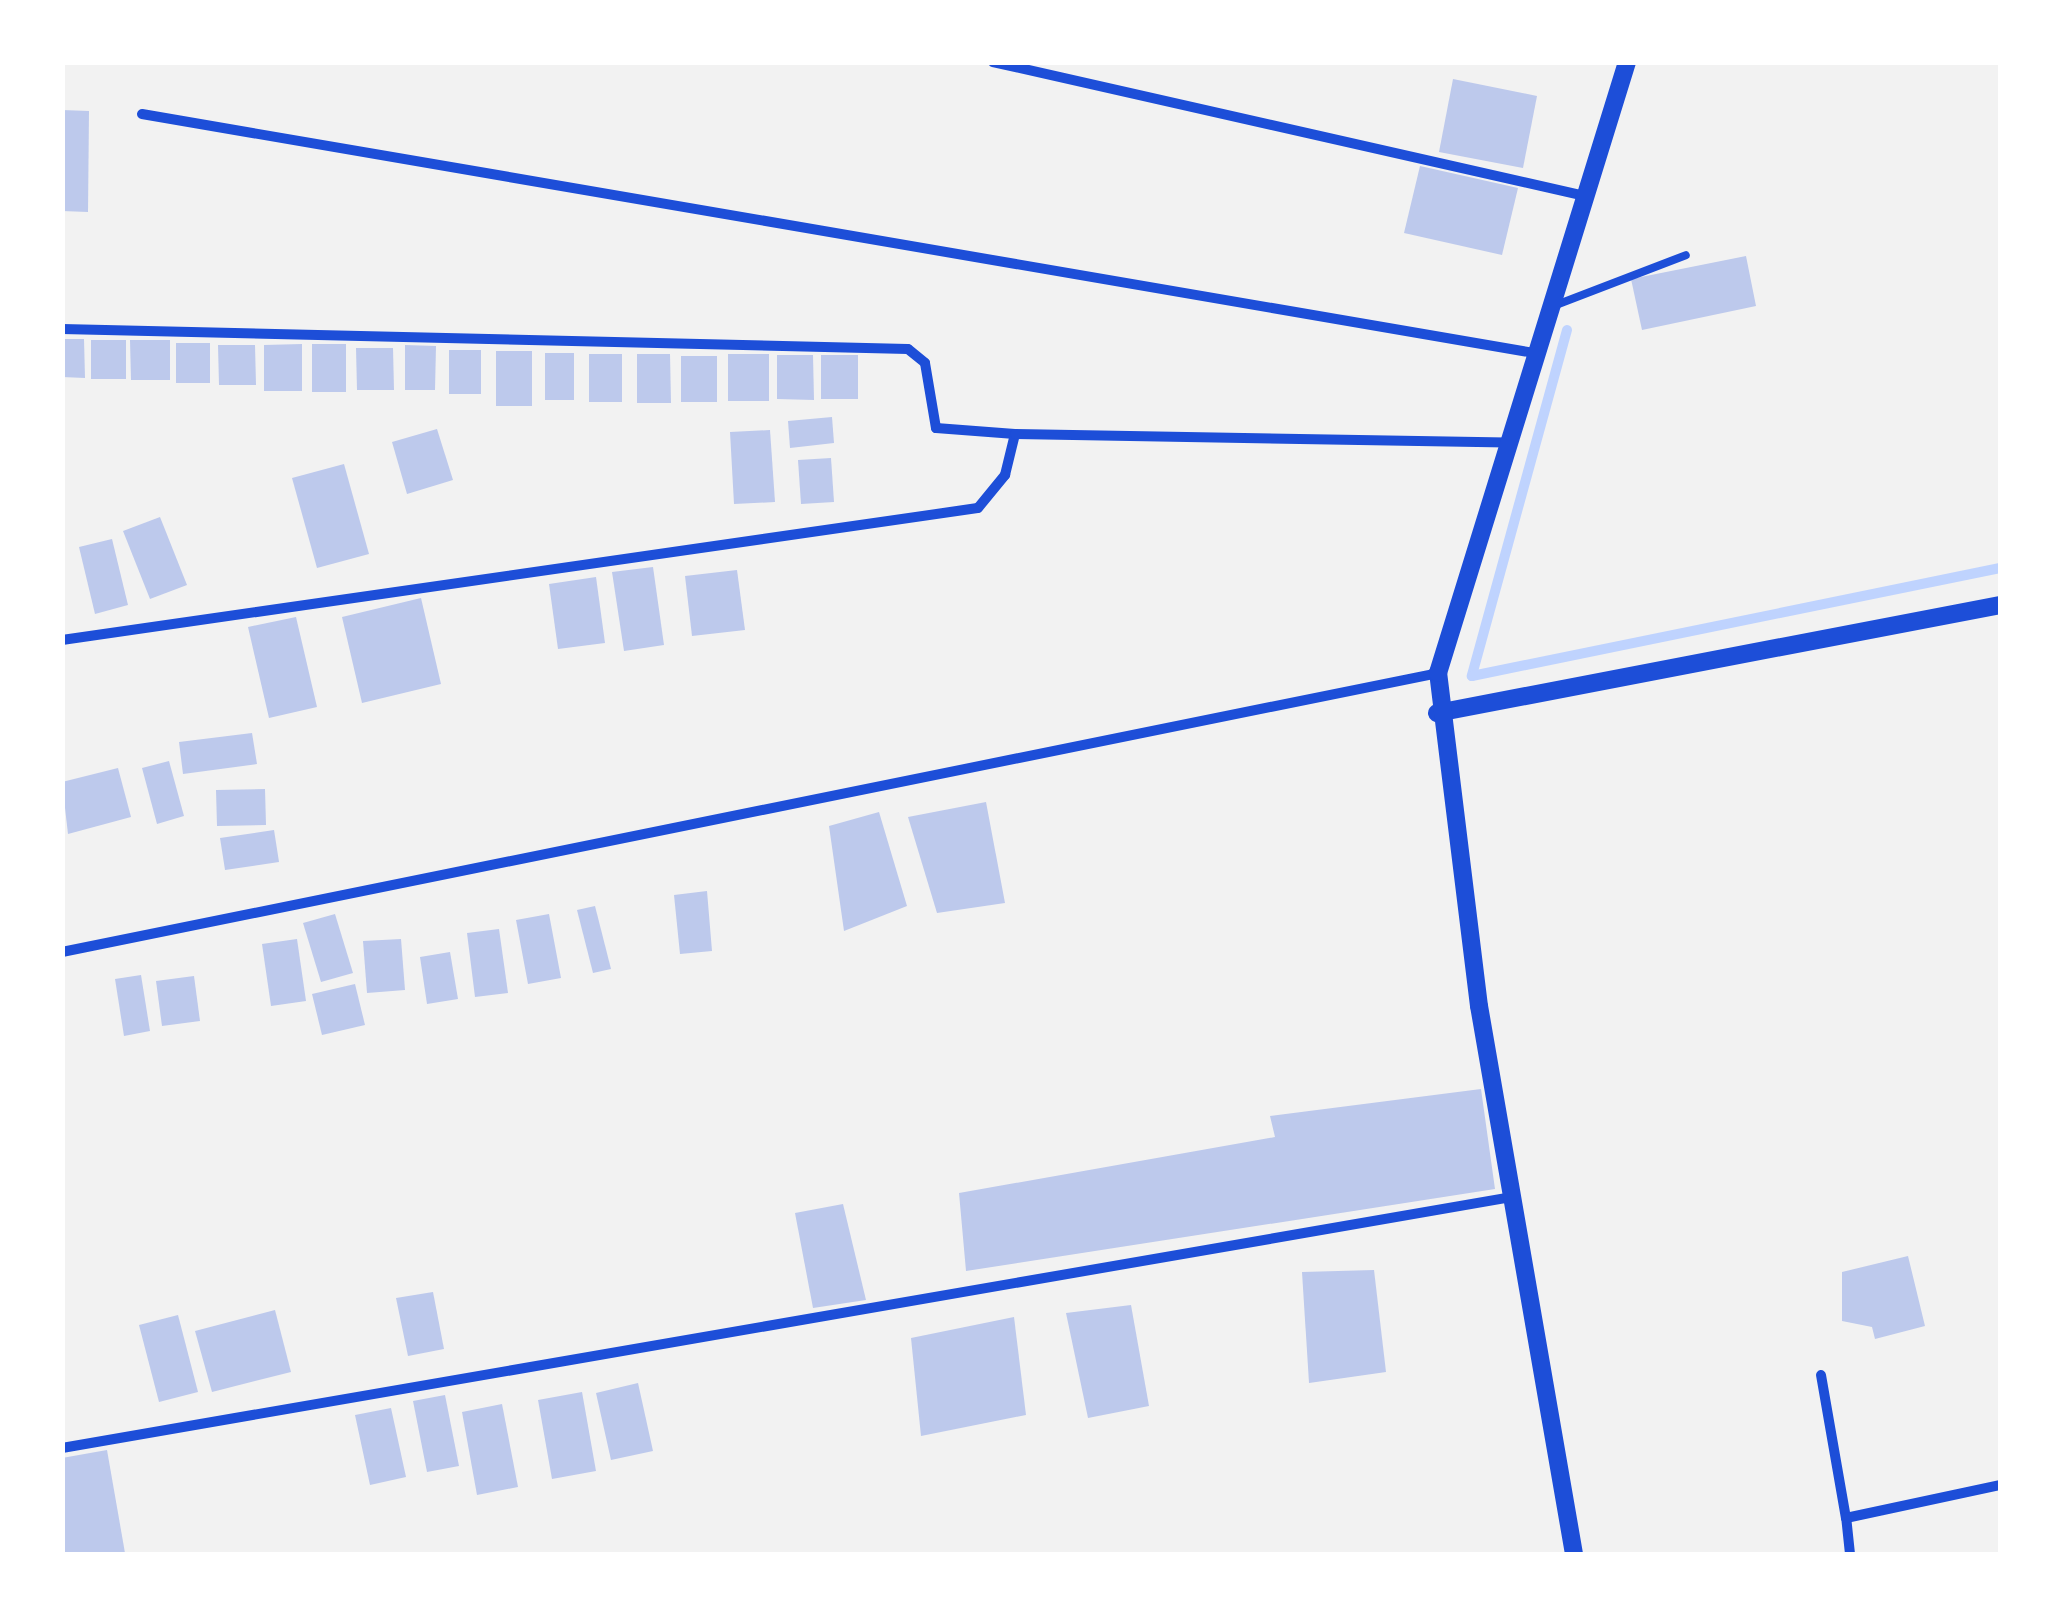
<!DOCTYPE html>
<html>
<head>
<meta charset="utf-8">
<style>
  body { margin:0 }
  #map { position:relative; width:2063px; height:1617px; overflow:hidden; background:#f2f2f2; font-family:Raleway,sans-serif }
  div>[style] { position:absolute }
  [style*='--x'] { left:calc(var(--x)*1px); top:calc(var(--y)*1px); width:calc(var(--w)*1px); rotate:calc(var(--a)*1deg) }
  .stream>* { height:10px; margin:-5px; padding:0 5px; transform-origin:5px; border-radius:5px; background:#bfd3fe }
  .building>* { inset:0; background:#bdc9ec }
  .service>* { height:8px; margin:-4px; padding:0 4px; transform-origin:4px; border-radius:4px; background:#1d4ed8 }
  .minor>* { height:10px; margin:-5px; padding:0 5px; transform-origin:5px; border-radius:5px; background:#1d4ed8 }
  .tertiary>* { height:18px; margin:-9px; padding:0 9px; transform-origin:9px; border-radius:9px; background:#1d4ed8 }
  span { translate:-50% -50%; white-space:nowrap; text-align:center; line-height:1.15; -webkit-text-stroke:10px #fff; paint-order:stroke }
  .frame { position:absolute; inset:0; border:65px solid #fff; pointer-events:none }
</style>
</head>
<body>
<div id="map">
  <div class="stream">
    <div style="--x:1567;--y:330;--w:359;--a:105.4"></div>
    <div style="--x:1472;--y:676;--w:539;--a:-11.56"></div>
  </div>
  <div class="building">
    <div style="clip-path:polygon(1453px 79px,1537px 96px,1523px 168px,1439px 152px)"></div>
    <div style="clip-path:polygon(62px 110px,89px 111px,88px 212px,62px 211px)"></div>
    <div style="clip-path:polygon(1420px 166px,1518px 188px,1502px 255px,1404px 233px)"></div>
    <div style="clip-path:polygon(1746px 256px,1756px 306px,1642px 330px,1631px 279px)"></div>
    <div style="clip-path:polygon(62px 339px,84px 339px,85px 378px,62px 377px)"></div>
    <div style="clip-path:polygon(91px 340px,126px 340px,126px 379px,91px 379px)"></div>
    <div style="clip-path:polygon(130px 340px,170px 340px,170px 380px,131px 380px)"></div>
    <div style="clip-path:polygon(176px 343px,210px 343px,210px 383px,176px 383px)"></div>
    <div style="clip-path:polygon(302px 344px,302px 391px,264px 391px,264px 345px)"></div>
    <div style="clip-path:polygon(312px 344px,346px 344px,346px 392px,312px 392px)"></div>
    <div style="clip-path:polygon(218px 345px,255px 345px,256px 385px,219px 385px)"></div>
    <div style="clip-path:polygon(405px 345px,436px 346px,435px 390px,405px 390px)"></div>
    <div style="clip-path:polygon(356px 348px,393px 348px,394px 390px,357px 390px)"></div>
    <div style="clip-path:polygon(449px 350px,481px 350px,481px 394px,449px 394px)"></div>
    <div style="clip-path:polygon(496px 351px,532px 351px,532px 406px,496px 406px)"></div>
    <div style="clip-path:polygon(545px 353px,574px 353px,574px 400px,545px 400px)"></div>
    <div style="clip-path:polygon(589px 354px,622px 354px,622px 402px,589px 402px)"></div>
    <div style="clip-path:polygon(637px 354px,670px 354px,671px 403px,637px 403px)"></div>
    <div style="clip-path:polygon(728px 354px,769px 354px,769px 401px,728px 401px)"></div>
    <div style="clip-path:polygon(777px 355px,813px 355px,814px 400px,777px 399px)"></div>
    <div style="clip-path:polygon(821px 355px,858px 355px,858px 399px,821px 399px)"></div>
    <div style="clip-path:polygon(681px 356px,717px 356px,717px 402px,681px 402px)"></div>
    <div style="clip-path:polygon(832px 417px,834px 443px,790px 448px,788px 421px)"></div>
    <div style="clip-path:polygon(437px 429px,453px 480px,407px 494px,392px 442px)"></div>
    <div style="clip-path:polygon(770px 430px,775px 502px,734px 504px,730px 432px)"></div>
    <div style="clip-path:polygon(831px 458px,834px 502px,801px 504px,798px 460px)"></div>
    <div style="clip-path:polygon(344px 464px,369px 554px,317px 568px,292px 478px)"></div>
    <div style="clip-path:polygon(160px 517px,187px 585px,150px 599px,123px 531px)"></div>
    <div style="clip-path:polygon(112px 539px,128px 605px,95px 614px,79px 547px)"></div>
    <div style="clip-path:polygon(653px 567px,664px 645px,624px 651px,612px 572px)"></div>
    <div style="clip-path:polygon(737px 570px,745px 630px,692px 636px,685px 576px)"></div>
    <div style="clip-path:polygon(596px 577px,605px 643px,558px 649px,549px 584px)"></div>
    <div style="clip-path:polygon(421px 598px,441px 684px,362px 703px,342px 617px)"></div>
    <div style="clip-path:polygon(296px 617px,317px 707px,269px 718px,248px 627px)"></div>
    <div style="clip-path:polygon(252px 733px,257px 764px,183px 774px,179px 742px)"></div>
    <div style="clip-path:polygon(169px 761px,184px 816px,157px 824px,142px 768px)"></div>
    <div style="clip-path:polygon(118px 768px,131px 817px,68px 834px,62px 782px)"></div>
    <div style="clip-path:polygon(265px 789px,266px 825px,217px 826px,216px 790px)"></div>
    <div style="clip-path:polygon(986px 802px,1005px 903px,937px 913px,908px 817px)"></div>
    <div style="clip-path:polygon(879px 812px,907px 906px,844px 931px,829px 826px)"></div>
    <div style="clip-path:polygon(274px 830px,279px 862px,225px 870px,220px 838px)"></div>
    <div style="clip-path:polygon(707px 891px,712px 951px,680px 954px,674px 895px)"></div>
    <div style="clip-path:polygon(595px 906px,611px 969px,593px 973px,577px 910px)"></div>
    <div style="clip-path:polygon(335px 914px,353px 973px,321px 982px,303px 923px)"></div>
    <div style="clip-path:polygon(549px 914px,561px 978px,528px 984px,516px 920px)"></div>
    <div style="clip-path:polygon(499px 929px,508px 993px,475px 997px,467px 933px)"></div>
    <div style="clip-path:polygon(297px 939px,306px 1001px,271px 1006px,262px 944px)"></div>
    <div style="clip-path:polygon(401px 939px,405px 990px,367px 993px,363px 941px)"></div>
    <div style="clip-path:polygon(450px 952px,458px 999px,427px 1004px,420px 957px)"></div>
    <div style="clip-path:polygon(141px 975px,150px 1031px,124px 1036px,115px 979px)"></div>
    <div style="clip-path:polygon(194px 976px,200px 1021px,162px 1026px,156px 981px)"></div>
    <div style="clip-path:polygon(355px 984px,365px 1025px,322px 1035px,312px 994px)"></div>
    <div style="clip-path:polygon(1481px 1089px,1495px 1189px,966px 1271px,959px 1193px,1275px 1137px,1270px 1116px)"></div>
    <div style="clip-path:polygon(843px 1204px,866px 1300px,813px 1308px,795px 1213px)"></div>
    <div style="clip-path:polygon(1908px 1256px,1925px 1326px,1875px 1339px,1872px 1327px,1842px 1321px,1842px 1272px)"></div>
    <div style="clip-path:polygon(1374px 1270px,1386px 1372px,1309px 1383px,1302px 1272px)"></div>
    <div style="clip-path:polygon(433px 1292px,444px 1349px,408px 1356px,396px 1298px)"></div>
    <div style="clip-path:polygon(1131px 1305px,1149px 1406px,1088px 1418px,1066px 1313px)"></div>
    <div style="clip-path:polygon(275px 1310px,291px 1372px,212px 1392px,195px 1331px)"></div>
    <div style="clip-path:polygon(178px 1315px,198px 1392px,159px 1402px,139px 1325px)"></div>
    <div style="clip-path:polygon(1014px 1317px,1026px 1415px,921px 1436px,911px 1338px)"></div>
    <div style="clip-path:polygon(638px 1383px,653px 1451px,611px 1460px,596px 1393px)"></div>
    <div style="clip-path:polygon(582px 1392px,596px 1471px,552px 1479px,538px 1400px)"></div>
    <div style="clip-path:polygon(445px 1395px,459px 1466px,427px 1472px,413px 1401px)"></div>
    <div style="clip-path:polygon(502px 1404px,518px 1487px,477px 1495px,462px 1412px)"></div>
    <div style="clip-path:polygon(391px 1408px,406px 1477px,370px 1485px,355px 1415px)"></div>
    <div style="clip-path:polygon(107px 1450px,125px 1553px,62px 1554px,62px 1458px)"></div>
  </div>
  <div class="service">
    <div style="--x:1556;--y:305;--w:139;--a:-21"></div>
  </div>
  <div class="minor">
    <div style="--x:993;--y:62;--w:603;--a:12.75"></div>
    <div style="--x:142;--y:114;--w:1412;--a:9.74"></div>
    <div style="--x:62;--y:329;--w:846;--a:1.35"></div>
    <div style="--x:908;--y:349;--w:22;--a:39"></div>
    <div style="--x:925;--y:363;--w:66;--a:80.4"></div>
    <div style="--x:936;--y:428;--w:79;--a:4.3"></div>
    <div style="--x:62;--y:640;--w:925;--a:-8.2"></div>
    <div style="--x:978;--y:508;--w:43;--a:-50.7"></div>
    <div style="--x:1005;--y:475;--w:42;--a:-76.3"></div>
    <div style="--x:1015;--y:434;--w:492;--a:1"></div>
    <div style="--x:62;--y:952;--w:1404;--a:-11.46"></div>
    <div style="--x:1821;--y:1375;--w:145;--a:80.1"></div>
    <div style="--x:62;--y:1448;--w:1472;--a:-9.82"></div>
    <div style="--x:1850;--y:1554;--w:36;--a:-96"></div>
    <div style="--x:1846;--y:1518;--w:157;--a:-12.1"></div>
  </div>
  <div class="tertiary">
    <div style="--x:1437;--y:713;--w:573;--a:-10.86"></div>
    <div style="--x:1574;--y:1554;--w:556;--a:-99.83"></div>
    <div style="--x:1479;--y:1006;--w:336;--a:-97"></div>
    <div style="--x:1438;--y:673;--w:640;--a:-72.81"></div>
  </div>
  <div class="frame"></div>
</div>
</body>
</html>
